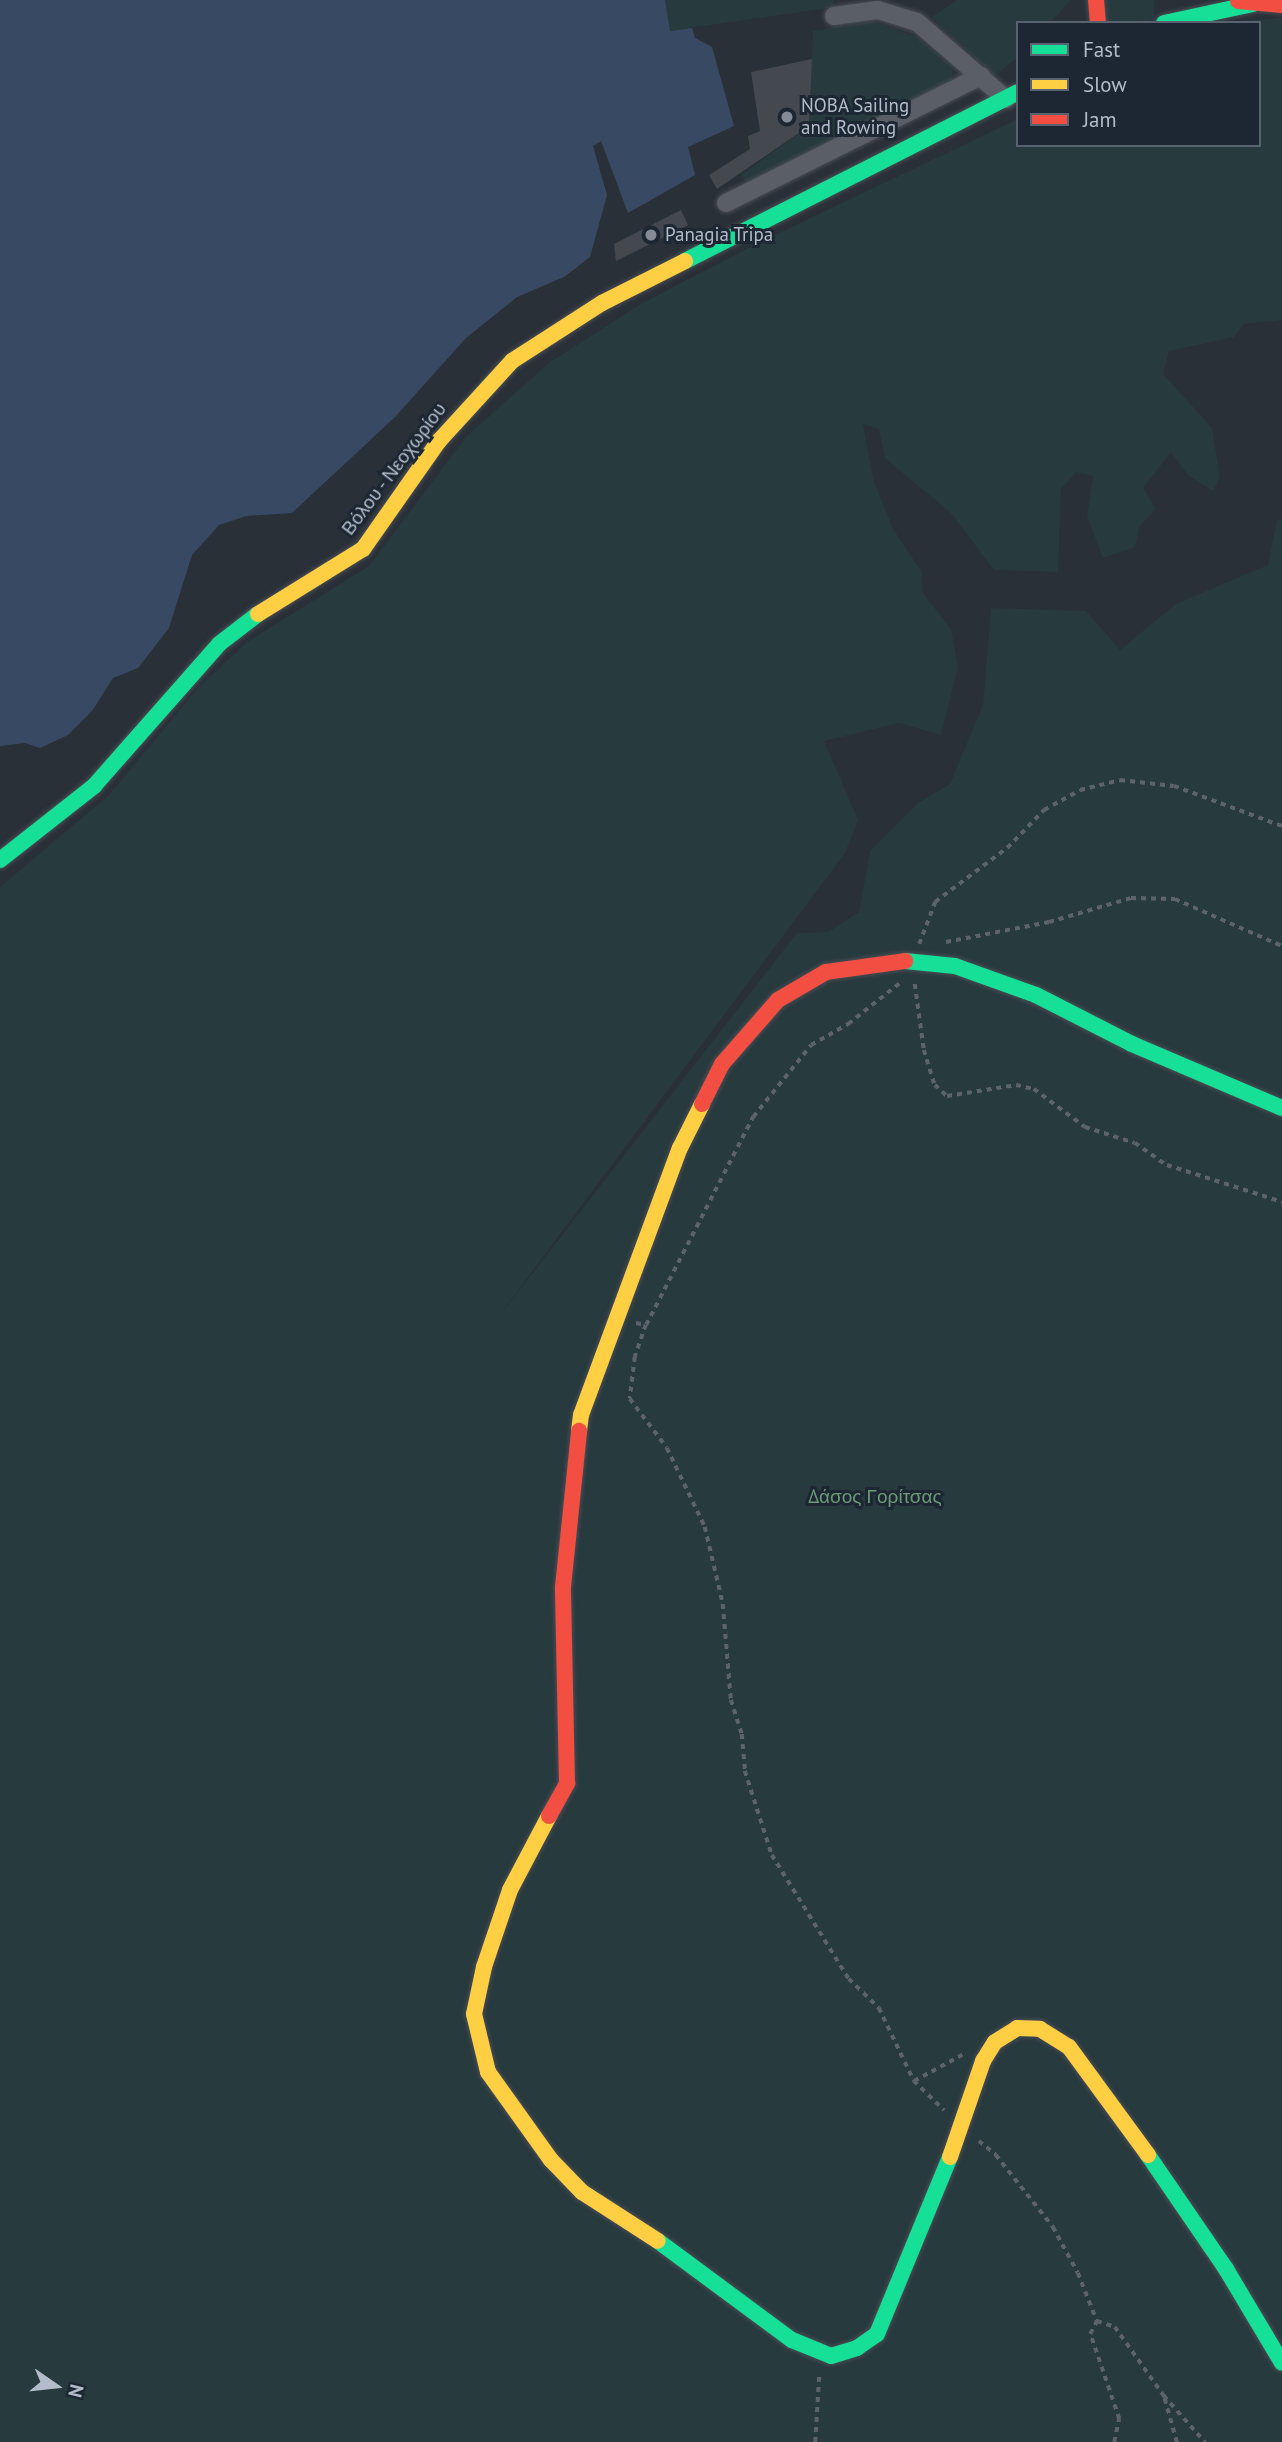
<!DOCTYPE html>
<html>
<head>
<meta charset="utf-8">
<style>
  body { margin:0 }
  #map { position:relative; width:1282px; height:2442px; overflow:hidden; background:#2a3038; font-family:"PT Sans",sans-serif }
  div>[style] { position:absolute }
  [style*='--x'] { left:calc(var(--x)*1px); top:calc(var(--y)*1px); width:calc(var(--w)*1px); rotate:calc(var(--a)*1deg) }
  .green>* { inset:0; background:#273a3e }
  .water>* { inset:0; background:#384963 }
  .building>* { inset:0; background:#444950 }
  .path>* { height:3.5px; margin-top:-1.75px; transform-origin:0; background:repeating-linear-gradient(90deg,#5d636a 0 5px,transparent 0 10px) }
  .roads { filter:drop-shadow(0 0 2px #484c53) drop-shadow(0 0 2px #484c53) }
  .street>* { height:18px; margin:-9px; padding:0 9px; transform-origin:9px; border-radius:9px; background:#5a5e66 }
  .fast>* { height:16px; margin:-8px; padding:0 8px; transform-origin:8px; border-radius:8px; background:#16e098 }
  .slow>* { height:16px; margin:-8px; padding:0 8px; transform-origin:8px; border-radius:8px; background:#ffcf43 }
  .jam>* { height:16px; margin:-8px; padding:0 8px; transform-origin:8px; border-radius:8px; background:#f24e42 }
  .dots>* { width:19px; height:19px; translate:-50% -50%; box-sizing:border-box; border:4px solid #1d2633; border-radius:50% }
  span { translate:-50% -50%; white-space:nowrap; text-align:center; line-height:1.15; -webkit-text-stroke:6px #1d2633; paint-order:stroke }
  .poi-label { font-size:19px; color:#b4bcc9 }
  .left { translate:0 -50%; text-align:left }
  .street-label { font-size:19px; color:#b4bcc9 }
  .park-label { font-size:19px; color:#6b9a76 }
  .legend { position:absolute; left:1016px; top:21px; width:245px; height:126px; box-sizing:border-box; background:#1d2633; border:2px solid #59626f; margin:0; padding:9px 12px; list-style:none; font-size:21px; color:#b4bcc9 }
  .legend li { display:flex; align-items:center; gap:14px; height:35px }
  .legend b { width:35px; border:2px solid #59626f }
  .north { position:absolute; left:21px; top:2351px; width:70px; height:70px; -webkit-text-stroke:5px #1d2633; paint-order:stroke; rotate:104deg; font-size:19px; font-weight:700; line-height:28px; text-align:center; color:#b4bcc9 }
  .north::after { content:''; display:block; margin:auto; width:24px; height:32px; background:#b4bcc9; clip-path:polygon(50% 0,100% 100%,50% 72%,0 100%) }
</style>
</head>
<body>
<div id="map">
  <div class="green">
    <div style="clip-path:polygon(665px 0,834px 0,835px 7px,669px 31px)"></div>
    <div style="clip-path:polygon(957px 0,1071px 0,1050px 23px,1018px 23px,1018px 57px,994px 76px,932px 17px)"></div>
    <div style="clip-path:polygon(1105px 0,1154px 0,1154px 20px,1107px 23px)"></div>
    <div style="clip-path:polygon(1282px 18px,1282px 320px,1244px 324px,1234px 337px,1169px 351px,1163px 374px,1212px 428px,1220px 477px,1213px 491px,1188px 475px,1171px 452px,1143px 488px,1156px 509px,1139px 527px,1135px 547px,1103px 558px,1087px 516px,1093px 476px,1076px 472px,1061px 489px,1058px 572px,994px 570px,951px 513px,885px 458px,879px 429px,863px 424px,873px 479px,893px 529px,921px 571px,923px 593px,951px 629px,958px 667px,941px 735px,899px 723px,824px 741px,858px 820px,845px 853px,496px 1320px,797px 933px,828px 932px,859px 912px,870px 851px,918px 803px,950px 784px,983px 705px,991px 608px,1086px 611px,1120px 650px,1176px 604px,1268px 565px,1277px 520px,1282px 519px,1282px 2442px,0 2442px,0 887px,108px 796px,198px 688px,247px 642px,369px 566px,466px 437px,549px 363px,641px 304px,756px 244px,1018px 119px,1018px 145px,1259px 145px,1259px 23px,1210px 23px)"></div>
    <div style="clip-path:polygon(872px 21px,916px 37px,939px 55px,953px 67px,951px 84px,753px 183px,739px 177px,809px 126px,813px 31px)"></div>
  </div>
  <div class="water">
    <div style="clip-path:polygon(0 0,665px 0,670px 31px,692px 28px,695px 38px,712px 47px,734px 126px,688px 147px,695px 175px,628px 213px,601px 141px,593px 146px,607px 195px,590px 257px,564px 277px,517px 297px,466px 338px,395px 417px,292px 513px,246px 516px,219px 525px,192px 555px,169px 628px,138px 668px,113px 678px,92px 711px,68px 735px,40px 748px,25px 743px,0 746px)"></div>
  </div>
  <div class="building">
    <div style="clip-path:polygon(812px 59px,809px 126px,717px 189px,709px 175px,750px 149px,748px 136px,760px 131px,751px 72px)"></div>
    <div style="clip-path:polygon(681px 210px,688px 225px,616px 261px,614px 244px)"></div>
  </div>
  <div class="path">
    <div style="--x:946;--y:942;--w:105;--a:-11"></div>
    <div style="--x:1049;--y:922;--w:85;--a:-16.3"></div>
    <div style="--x:1131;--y:898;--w:44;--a:1.3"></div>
    <div style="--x:1175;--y:899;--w:117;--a:23.7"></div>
    <div style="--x:919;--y:944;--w:45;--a:-69.1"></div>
    <div style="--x:935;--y:902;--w:90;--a:-36.9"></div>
    <div style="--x:1007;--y:848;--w:53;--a:-45.8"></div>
    <div style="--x:1044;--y:810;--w:41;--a:-29.1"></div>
    <div style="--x:1080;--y:790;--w:41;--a:-14"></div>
    <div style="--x:1120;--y:780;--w:54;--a:6.3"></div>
    <div style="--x:1174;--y:786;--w:115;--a:20.3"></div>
    <div style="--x:915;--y:984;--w:67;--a:82.2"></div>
    <div style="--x:924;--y:1050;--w:37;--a:73"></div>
    <div style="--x:935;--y:1085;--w:16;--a:43"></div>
    <div style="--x:947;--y:1096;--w:70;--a:-9.1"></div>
    <div style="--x:1016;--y:1085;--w:18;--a:13"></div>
    <div style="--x:1034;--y:1089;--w:64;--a:36.7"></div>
    <div style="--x:1085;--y:1127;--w:52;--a:17.7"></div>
    <div style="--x:1135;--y:1143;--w:39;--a:35"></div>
    <div style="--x:1167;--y:1165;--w:121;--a:17.8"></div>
    <div style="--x:636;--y:1323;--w:10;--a:11"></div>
    <div style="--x:646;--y:1325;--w:234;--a:-62.8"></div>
    <div style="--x:753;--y:1117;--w:92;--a:-51.1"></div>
    <div style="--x:811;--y:1045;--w:43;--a:-29.6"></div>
    <div style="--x:848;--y:1024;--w:68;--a:-38.4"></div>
    <div style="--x:646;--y:1325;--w:34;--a:109"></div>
    <div style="--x:635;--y:1357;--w:42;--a:96.8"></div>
    <div style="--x:630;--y:1399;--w:61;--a:52.9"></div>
    <div style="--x:667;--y:1448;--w:88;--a:64.3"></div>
    <div style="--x:705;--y:1527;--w:79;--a:76.8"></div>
    <div style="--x:723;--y:1604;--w:96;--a:85.2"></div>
    <div style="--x:731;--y:1700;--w:36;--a:72"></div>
    <div style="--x:742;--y:1734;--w:37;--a:85"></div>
    <div style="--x:745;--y:1771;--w:88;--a:72.2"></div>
    <div style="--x:772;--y:1855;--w:146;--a:58.2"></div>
    <div style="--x:849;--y:1979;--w:42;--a:44"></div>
    <div style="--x:879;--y:2008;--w:81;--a:64.4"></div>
    <div style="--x:914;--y:2081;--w:42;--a:44"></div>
    <div style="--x:914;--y:2081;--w:57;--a:-28.4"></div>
    <div style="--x:979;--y:2141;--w:22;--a:39"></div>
    <div style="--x:996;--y:2155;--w:92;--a:51.6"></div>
    <div style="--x:1053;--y:2227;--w:52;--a:61.5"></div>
    <div style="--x:1078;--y:2273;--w:52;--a:68.4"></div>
    <div style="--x:1165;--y:2399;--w:45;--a:74.4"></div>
    <div style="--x:815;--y:2442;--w:68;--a:-86.6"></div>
    <div style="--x:1114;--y:2442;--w:24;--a:-78"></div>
    <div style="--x:1119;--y:2419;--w:90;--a:-108.8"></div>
    <div style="--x:1090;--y:2334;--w:15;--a:-62"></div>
    <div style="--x:1097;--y:2321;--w:19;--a:18"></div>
    <div style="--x:1115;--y:2327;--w:85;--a:54.6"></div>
    <div style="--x:1164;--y:2396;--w:62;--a:48.3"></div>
  </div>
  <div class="roads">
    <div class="street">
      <div style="--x:834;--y:16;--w:44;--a:-7.8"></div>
      <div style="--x:878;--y:10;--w:41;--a:17.1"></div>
      <div style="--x:917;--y:22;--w:118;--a:40.9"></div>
      <div style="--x:726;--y:203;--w:285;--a:-26.5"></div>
    </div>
    <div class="fast">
      <div style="--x:1164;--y:23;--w:91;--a:-12.1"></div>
      <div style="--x:685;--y:261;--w:373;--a:-26.9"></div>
      <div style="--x:0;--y:860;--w:120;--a:-38.2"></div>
      <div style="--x:94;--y:786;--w:189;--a:-48.6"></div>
      <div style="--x:219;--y:644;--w:49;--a:-37.6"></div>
      <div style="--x:905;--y:961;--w:50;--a:5.7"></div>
      <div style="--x:955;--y:966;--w:86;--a:19.7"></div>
      <div style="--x:1036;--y:995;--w:108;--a:27"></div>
      <div style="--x:1132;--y:1044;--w:163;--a:23.1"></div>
      <div style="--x:1148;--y:2155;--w:138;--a:55.6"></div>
      <div style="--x:1226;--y:2269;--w:109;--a:59.2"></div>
      <div style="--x:658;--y:2241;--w:167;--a:36.5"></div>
      <div style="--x:792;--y:2340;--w:42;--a:22.3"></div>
      <div style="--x:831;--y:2356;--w:27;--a:-17"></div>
      <div style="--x:857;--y:2348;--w:24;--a:-35"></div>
      <div style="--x:877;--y:2334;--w:191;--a:-67.6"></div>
    </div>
    <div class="slow">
      <div style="--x:258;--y:614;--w:123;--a:-31.8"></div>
      <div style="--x:363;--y:549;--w:132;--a:-54.9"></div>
      <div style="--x:439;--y:441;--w:108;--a:-47.6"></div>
      <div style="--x:512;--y:361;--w:107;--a:-32.8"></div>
      <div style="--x:602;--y:303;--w:93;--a:-26.8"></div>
      <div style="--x:579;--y:1431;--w:16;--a:-83"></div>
      <div style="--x:581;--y:1415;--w:285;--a:-69.7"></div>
      <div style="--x:680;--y:1148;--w:49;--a:-63.4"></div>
      <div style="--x:549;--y:1816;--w:84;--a:117.8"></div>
      <div style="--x:510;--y:1890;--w:81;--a:108.7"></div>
      <div style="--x:484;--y:1967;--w:48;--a:102"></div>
      <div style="--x:474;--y:2014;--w:60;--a:76.4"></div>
      <div style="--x:488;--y:2072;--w:108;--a:54.4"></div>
      <div style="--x:551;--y:2160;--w:45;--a:45.9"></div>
      <div style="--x:582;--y:2192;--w:90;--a:32.8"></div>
      <div style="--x:950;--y:2157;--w:102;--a:-71"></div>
      <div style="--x:983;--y:2061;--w:22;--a:-58"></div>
      <div style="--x:995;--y:2042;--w:26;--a:-32"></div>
      <div style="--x:1017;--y:2028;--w:23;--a:2"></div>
      <div style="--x:1040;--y:2029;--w:34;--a:32"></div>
      <div style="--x:1069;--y:2047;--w:134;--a:53.8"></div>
    </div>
    <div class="jam">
      <div style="--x:1096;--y:0;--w:23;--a:85"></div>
      <div style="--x:1238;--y:1;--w:44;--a:5.2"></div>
      <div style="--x:702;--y:1104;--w:45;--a:-63.4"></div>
      <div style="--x:722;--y:1064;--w:85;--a:-48.8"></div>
      <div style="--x:778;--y:1000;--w:56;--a:-30.3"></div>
      <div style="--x:826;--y:972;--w:80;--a:-7.9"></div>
      <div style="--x:549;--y:1816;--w:38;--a:-61"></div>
      <div style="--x:567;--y:1783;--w:196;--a:-91.2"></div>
      <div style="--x:563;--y:1587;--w:157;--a:-84.1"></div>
    </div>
  </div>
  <div class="dots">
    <div style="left:787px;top:117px;background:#848b96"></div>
    <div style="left:651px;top:235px;background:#848b96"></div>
  </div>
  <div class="poi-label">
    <span class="left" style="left:801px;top:117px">NOBA Sailing<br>and Rowing</span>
    <span class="left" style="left:665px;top:235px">Panagia Tripa</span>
  </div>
  <div class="street-label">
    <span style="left:394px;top:469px;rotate:-53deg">Βόλου - Νεοχωρίου</span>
  </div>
  <div class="park-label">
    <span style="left:875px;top:1497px">Δάσος Γορίτσας</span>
  </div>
  <ul class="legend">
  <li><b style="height:9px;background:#16e098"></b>Fast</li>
  <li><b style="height:9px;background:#ffcf43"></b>Slow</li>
  <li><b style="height:9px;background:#f24e42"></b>Jam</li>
  </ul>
  <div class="north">N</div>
</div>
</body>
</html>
